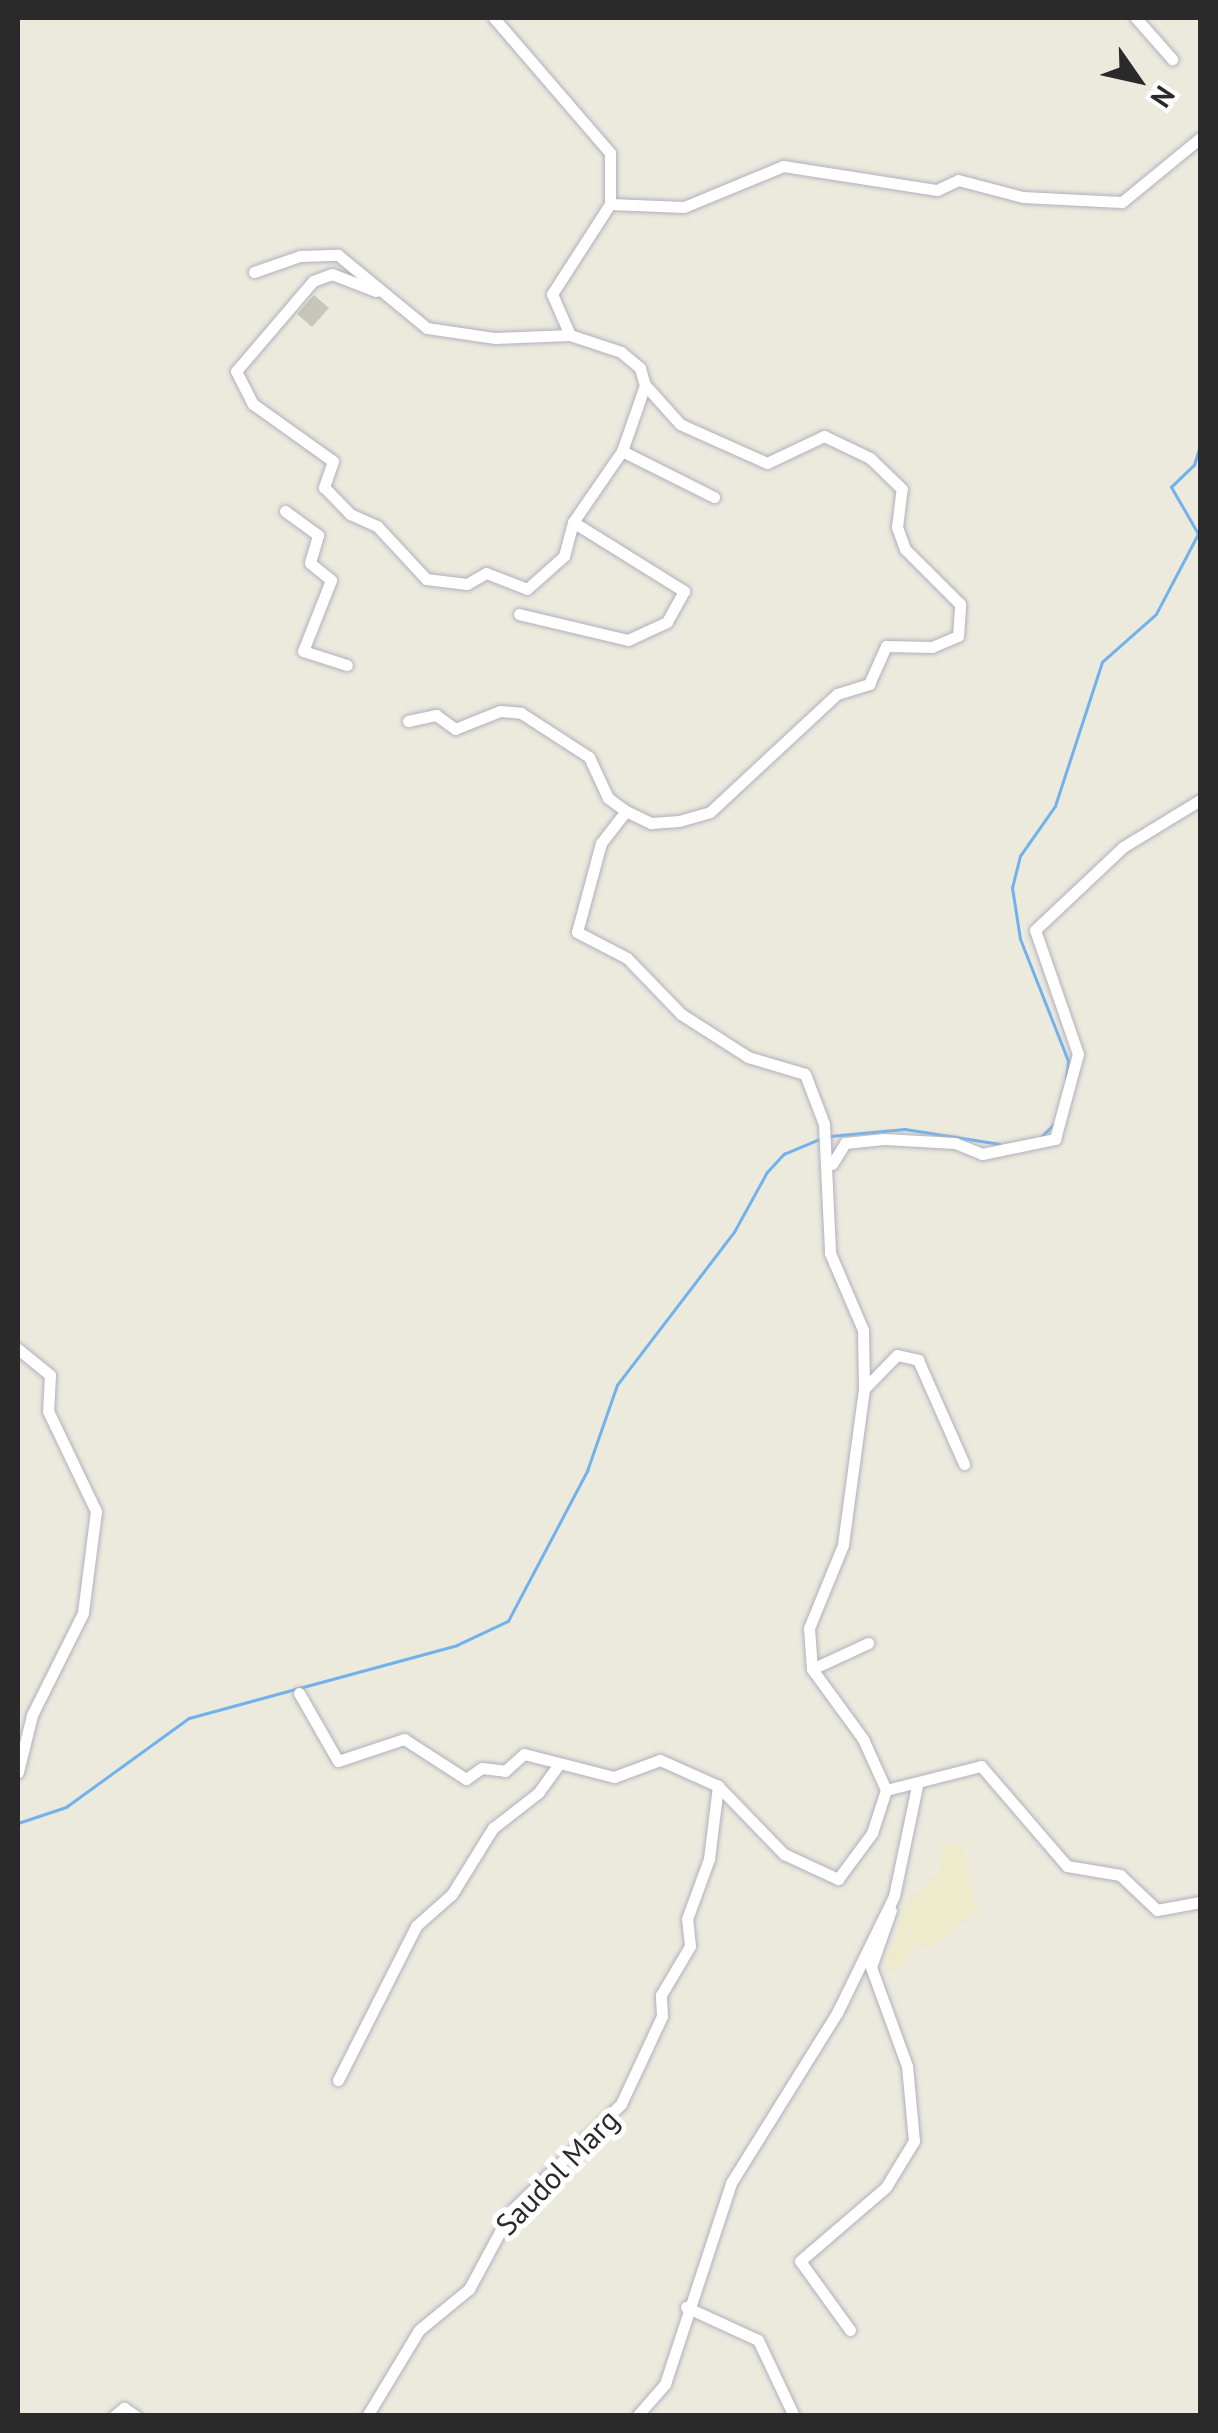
<!DOCTYPE html>
<html>
<head>
<meta charset="utf-8">
<style>
  body { margin:0 }
  #map { position:relative; width:1218px; height:2433px; overflow:hidden; background:#ece9dd; font-family:"PT Sans",sans-serif }
  div>[style] { position:absolute }
  [style*='--x'] { left:calc(var(--x)*1px); top:calc(var(--y)*1px); width:calc(var(--w)*1px); rotate:calc(var(--a)*1deg) }
  .education>* { inset:0; background:#eeeacc }
  .stream>* { height:2.5px; margin:-1.25px; padding:0 1.25px; transform-origin:1.25px; border-radius:1.25px; background:#71b2ed }
  .building>* { inset:0; background:#c8c5bc }
  .roads { filter:drop-shadow(0 0 2px #b0b0be) drop-shadow(0 0 2px #b0b0be) }
  .minor>* { height:11px; margin:-5.5px; padding:0 5.5px; transform-origin:5.5px; border-radius:5.5px; background:#fff }
  span { translate:-50% -50%; white-space:nowrap; text-align:center; line-height:1.15; -webkit-text-stroke:10px #fff; paint-order:stroke }
  .street-label { font-size:30px; color:#2a2a2a }
  .frame { position:absolute; inset:0; border:20px solid #2a2a2a; pointer-events:none }
  .north { position:absolute; left:1088px; top:30px; width:100px; height:100px; -webkit-text-stroke:8px #fff; paint-order:stroke; rotate:124deg; font-size:28px; font-weight:700; line-height:40px; text-align:center; color:#2a2a2a }
  .north::after { content:''; display:block; margin:auto; width:35px; height:45px; background:#2a2a2a; clip-path:polygon(50% 0,100% 100%,50% 72%,0 100%) }
</style>
</head>
<body>
<div id="map">
  <div class="education">
    <div style="clip-path:polygon(964px 1843px,971px 1896px,980px 1909px,928px 1949px,920px 1942px,895px 1973px,882px 1958px,895px 1945px,903px 1907px,939px 1873px,940px 1846px)"></div>
  </div>
  <div class="stream">
    <div style="--x:1066;--y:1080;--w:19;--a:-84"></div>
    <div style="--x:1068;--y:1061;--w:131;--a:-111.5"></div>
    <div style="--x:1020;--y:939;--w:52;--a:-98.9"></div>
    <div style="--x:1012;--y:888;--w:33;--a:-76"></div>
    <div style="--x:1020;--y:856;--w:61;--a:-55"></div>
    <div style="--x:1055;--y:806;--w:151;--a:-71.9"></div>
    <div style="--x:1102;--y:662;--w:72;--a:-41.6"></div>
    <div style="--x:1156;--y:614;--w:90;--a:-62.3"></div>
    <div style="--x:1198;--y:534;--w:54;--a:-119.9"></div>
    <div style="--x:1171;--y:487;--w:32;--a:-44"></div>
    <div style="--x:1194;--y:465;--w:21;--a:-73"></div>
    <div style="--x:830;--y:1136;--w:75;--a:-5.3"></div>
    <div style="--x:905;--y:1129;--w:96;--a:9"></div>
    <div style="--x:1042;--y:1136;--w:16;--a:-45"></div>
    <div style="--x:18;--y:1823;--w:51;--a:-18.4"></div>
    <div style="--x:66;--y:1807;--w:152;--a:-35.9"></div>
    <div style="--x:189;--y:1718;--w:278;--a:-15.2"></div>
    <div style="--x:457;--y:1645;--w:56;--a:-25.2"></div>
    <div style="--x:508;--y:1621;--w:170;--a:-62.2"></div>
    <div style="--x:587;--y:1471;--w:91;--a:-70.8"></div>
    <div style="--x:617;--y:1385;--w:193;--a:-52.6"></div>
    <div style="--x:734;--y:1232;--w:68;--a:-61.2"></div>
    <div style="--x:767;--y:1172;--w:25;--a:-47"></div>
    <div style="--x:784;--y:1154;--w:41;--a:-22.8"></div>
  </div>
  <div class="building">
    <div style="clip-path:polygon(314px 295px,329px 308px,312px 327px,297px 314px)"></div>
  </div>
  <div class="roads">
    <div class="minor">
      <div style="--x:494;--y:18;--w:178;--a:49.3"></div>
      <div style="--x:610;--y:153;--w:51;--a:90"></div>
      <div style="--x:610;--y:204;--w:107;--a:122.8"></div>
      <div style="--x:552;--y:294;--w:45;--a:66.3"></div>
      <div style="--x:1136;--y:18;--w:55;--a:48.7"></div>
      <div style="--x:610;--y:204;--w:74;--a:2.3"></div>
      <div style="--x:684;--y:207;--w:107;--a:-22.5"></div>
      <div style="--x:783;--y:166;--w:156;--a:8.9"></div>
      <div style="--x:937;--y:190;--w:23;--a:-25"></div>
      <div style="--x:958;--y:180;--w:67;--a:14.7"></div>
      <div style="--x:1023;--y:197;--w:99;--a:2.9"></div>
      <div style="--x:1122;--y:202;--w:101;--a:-39.4"></div>
      <div style="--x:254;--y:272;--w:49;--a:-19.2"></div>
      <div style="--x:300;--y:256;--w:38;--a:-2"></div>
      <div style="--x:338;--y:255;--w:115;--a:39.4"></div>
      <div style="--x:427;--y:328;--w:69;--a:8.4"></div>
      <div style="--x:495;--y:338;--w:75;--a:-2.3"></div>
      <div style="--x:570;--y:335;--w:54;--a:18.4"></div>
      <div style="--x:621;--y:352;--w:25;--a:40"></div>
      <div style="--x:640;--y:368;--w:18;--a:74"></div>
      <div style="--x:645;--y:385;--w:70;--a:109.2"></div>
      <div style="--x:622;--y:451;--w:86;--a:124.6"></div>
      <div style="--x:573;--y:522;--w:131;--a:31.9"></div>
      <div style="--x:684;--y:591;--w:35;--a:119"></div>
      <div style="--x:667;--y:622;--w:43;--a:155.2"></div>
      <div style="--x:628;--y:640;--w:112;--a:-166.6"></div>
      <div style="--x:376;--y:291;--w:47;--a:-158.9"></div>
      <div style="--x:332;--y:274;--w:20;--a:160"></div>
      <div style="--x:313;--y:281;--w:118;--a:130.5"></div>
      <div style="--x:236;--y:371;--w:37;--a:63"></div>
      <div style="--x:253;--y:404;--w:98;--a:35.5"></div>
      <div style="--x:333;--y:461;--w:28;--a:109"></div>
      <div style="--x:324;--y:487;--w:37;--a:46"></div>
      <div style="--x:350;--y:514;--w:30;--a:24"></div>
      <div style="--x:377;--y:526;--w:72;--a:47.2"></div>
      <div style="--x:426;--y:579;--w:41;--a:7"></div>
      <div style="--x:467;--y:584;--w:22;--a:-30"></div>
      <div style="--x:486;--y:573;--w:44;--a:21.3"></div>
      <div style="--x:527;--y:589;--w:50;--a:-41.7"></div>
      <div style="--x:564;--y:556;--w:35;--a:-75"></div>
      <div style="--x:622;--y:451;--w:103;--a:26.6"></div>
      <div style="--x:285;--y:511;--w:41;--a:36"></div>
      <div style="--x:318;--y:535;--w:29;--a:106"></div>
      <div style="--x:310;--y:563;--w:27;--a:39"></div>
      <div style="--x:331;--y:580;--w:76;--a:111.5"></div>
      <div style="--x:303;--y:651;--w:46;--a:17.7"></div>
      <div style="--x:408;--y:721;--w:29;--a:-12"></div>
      <div style="--x:436;--y:715;--w:24;--a:36"></div>
      <div style="--x:455;--y:729;--w:48;--a:-21.8"></div>
      <div style="--x:500;--y:711;--w:21;--a:5"></div>
      <div style="--x:521;--y:713;--w:81;--a:32.9"></div>
      <div style="--x:589;--y:757;--w:45;--a:65.1"></div>
      <div style="--x:608;--y:798;--w:22;--a:36"></div>
      <div style="--x:626;--y:811;--w:28;--a:26"></div>
      <div style="--x:651;--y:823;--w:28;--a:-4"></div>
      <div style="--x:679;--y:821;--w:32;--a:-16"></div>
      <div style="--x:710;--y:812;--w:173;--a:-42.9"></div>
      <div style="--x:837;--y:694;--w:34;--a:-17"></div>
      <div style="--x:869;--y:684;--w:42;--a:-65.9"></div>
      <div style="--x:886;--y:646;--w:46;--a:1.2"></div>
      <div style="--x:932;--y:647;--w:28;--a:-23"></div>
      <div style="--x:958;--y:636;--w:32;--a:-86"></div>
      <div style="--x:960;--y:604;--w:78;--a:-135"></div>
      <div style="--x:905;--y:549;--w:23;--a:-110"></div>
      <div style="--x:897;--y:527;--w:38;--a:-83"></div>
      <div style="--x:902;--y:489;--w:45;--a:-135.9"></div>
      <div style="--x:870;--y:458;--w:51;--a:-154.4"></div>
      <div style="--x:824;--y:436;--w:63;--a:154.7"></div>
      <div style="--x:767;--y:463;--w:95;--a:-155.9"></div>
      <div style="--x:680;--y:424;--w:52;--a:-131.9"></div>
      <div style="--x:626;--y:811;--w:41;--a:128"></div>
      <div style="--x:601;--y:843;--w:92;--a:105.1"></div>
      <div style="--x:577;--y:932;--w:56;--a:27.5"></div>
      <div style="--x:627;--y:958;--w:78;--a:46"></div>
      <div style="--x:681;--y:1014;--w:80;--a:32.7"></div>
      <div style="--x:748;--y:1057;--w:59;--a:16.6"></div>
      <div style="--x:805;--y:1074;--w:53;--a:69.2"></div>
      <div style="--x:824;--y:1124;--w:129;--a:87.3"></div>
      <div style="--x:830;--y:1253;--w:84;--a:66.8"></div>
      <div style="--x:863;--y:1330;--w:59;--a:89"></div>
      <div style="--x:864;--y:1389;--w:157;--a:97.7"></div>
      <div style="--x:843;--y:1545;--w:90;--a:112.3"></div>
      <div style="--x:809;--y:1628;--w:41;--a:85.8"></div>
      <div style="--x:812;--y:1669;--w:87;--a:53.9"></div>
      <div style="--x:863;--y:1739;--w:56;--a:65.7"></div>
      <div style="--x:886;--y:1790;--w:98;--a:-14.2"></div>
      <div style="--x:981;--y:1766;--w:132;--a:49.3"></div>
      <div style="--x:1067;--y:1866;--w:54;--a:9.6"></div>
      <div style="--x:1120;--y:1875;--w:51;--a:43.4"></div>
      <div style="--x:1157;--y:1910;--w:44;--a:-10.5"></div>
      <div style="--x:832;--y:1164;--w:25;--a:-58"></div>
      <div style="--x:845;--y:1143;--w:39;--a:-6"></div>
      <div style="--x:884;--y:1139;--w:71;--a:3.2"></div>
      <div style="--x:955;--y:1143;--w:29;--a:22"></div>
      <div style="--x:982;--y:1154;--w:75;--a:-11.6"></div>
      <div style="--x:1055;--y:1139;--w:88;--a:-74.9"></div>
      <div style="--x:1078;--y:1054;--w:131;--a:-109.1"></div>
      <div style="--x:1035;--y:930;--w:121;--a:-43.3"></div>
      <div style="--x:1123;--y:847;--w:90;--a:-31.4"></div>
      <div style="--x:18;--y:1349;--w:41;--a:39.1"></div>
      <div style="--x:50;--y:1375;--w:36;--a:93"></div>
      <div style="--x:48;--y:1411;--w:111;--a:64.4"></div>
      <div style="--x:96;--y:1511;--w:103;--a:97.3"></div>
      <div style="--x:83;--y:1613;--w:114;--a:116.6"></div>
      <div style="--x:32;--y:1715;--w:59;--a:103.8"></div>
      <div style="--x:864;--y:1389;--w:47;--a:-45.9"></div>
      <div style="--x:897;--y:1355;--w:22;--a:13"></div>
      <div style="--x:918;--y:1360;--w:114;--a:66.1"></div>
      <div style="--x:812;--y:1669;--w:62;--a:-24.9"></div>
      <div style="--x:299;--y:1693;--w:78;--a:60.2"></div>
      <div style="--x:338;--y:1761;--w:70;--a:-18.4"></div>
      <div style="--x:404;--y:1739;--w:74;--a:32.8"></div>
      <div style="--x:466;--y:1779;--w:19;--a:-35"></div>
      <div style="--x:482;--y:1768;--w:23;--a:7"></div>
      <div style="--x:505;--y:1771;--w:25;--a:-42"></div>
      <div style="--x:524;--y:1754;--w:93;--a:14.3"></div>
      <div style="--x:614;--y:1777;--w:49;--a:-20.3"></div>
      <div style="--x:660;--y:1760;--w:64;--a:24.1"></div>
      <div style="--x:718;--y:1786;--w:95;--a:45.9"></div>
      <div style="--x:784;--y:1854;--w:60;--a:24.8"></div>
      <div style="--x:838;--y:1879;--w:57;--a:-53.5"></div>
      <div style="--x:872;--y:1833;--w:45;--a:-72"></div>
      <div style="--x:338;--y:2080;--w:173;--a:-63.1"></div>
      <div style="--x:416;--y:1926;--w:48;--a:-41.6"></div>
      <div style="--x:452;--y:1894;--w:78;--a:-58.2"></div>
      <div style="--x:493;--y:1828;--w:57;--a:-37.9"></div>
      <div style="--x:538;--y:1793;--w:34;--a:-54"></div>
      <div style="--x:686;--y:2307;--w:79;--a:24.6"></div>
      <div style="--x:758;--y:2340;--w:84;--a:64.7"></div>
      <div style="--x:850;--y:2330;--w:85;--a:-125.9"></div>
      <div style="--x:800;--y:2261;--w:113;--a:-40.7"></div>
      <div style="--x:886;--y:2187;--w:54;--a:-58.7"></div>
      <div style="--x:914;--y:2141;--w:75;--a:-95.3"></div>
      <div style="--x:907;--y:2066;--w:105;--a:-110"></div>
      <div style="--x:871;--y:1967;--w:60;--a:-70.7"></div>
      <div style="--x:114;--y:2416;--w:13;--a:-39"></div>
      <div style="--x:124;--y:2408;--w:14;--a:34"></div>
      <div style="--x:367;--y:2416;--w:100;--a:-58.8"></div>
      <div style="--x:419;--y:2330;--w:65;--a:-39.4"></div>
      <div style="--x:469;--y:2289;--w:89;--a:-61.7"></div>
      <div style="--x:511;--y:2211;--w:153;--a:-44.2"></div>
      <div style="--x:621;--y:2104;--w:97;--a:-65"></div>
      <div style="--x:662;--y:2016;--w:21;--a:-93"></div>
      <div style="--x:661;--y:1995;--w:57;--a:-59.4"></div>
      <div style="--x:690;--y:1946;--w:27;--a:-96"></div>
      <div style="--x:687;--y:1919;--w:64;--a:-69.9"></div>
      <div style="--x:709;--y:1859;--w:74;--a:-83"></div>
      <div style="--x:637;--y:2416;--w:43;--a:-48.8"></div>
      <div style="--x:665;--y:2384;--w:212;--a:-71.8"></div>
      <div style="--x:731;--y:2183;--w:200;--a:-58.1"></div>
      <div style="--x:837;--y:2013;--w:130;--a:-64"></div>
      <div style="--x:894;--y:1896;--w:112;--a:-78.2"></div>
    </div>
  </div>
  <div class="street-label">
    <span style="left:557px;top:2172px;rotate:-46deg">Saudol Marg</span>
  </div>
  <div class="frame"></div>
  <div class="north">N</div>
</div>
</body>
</html>
